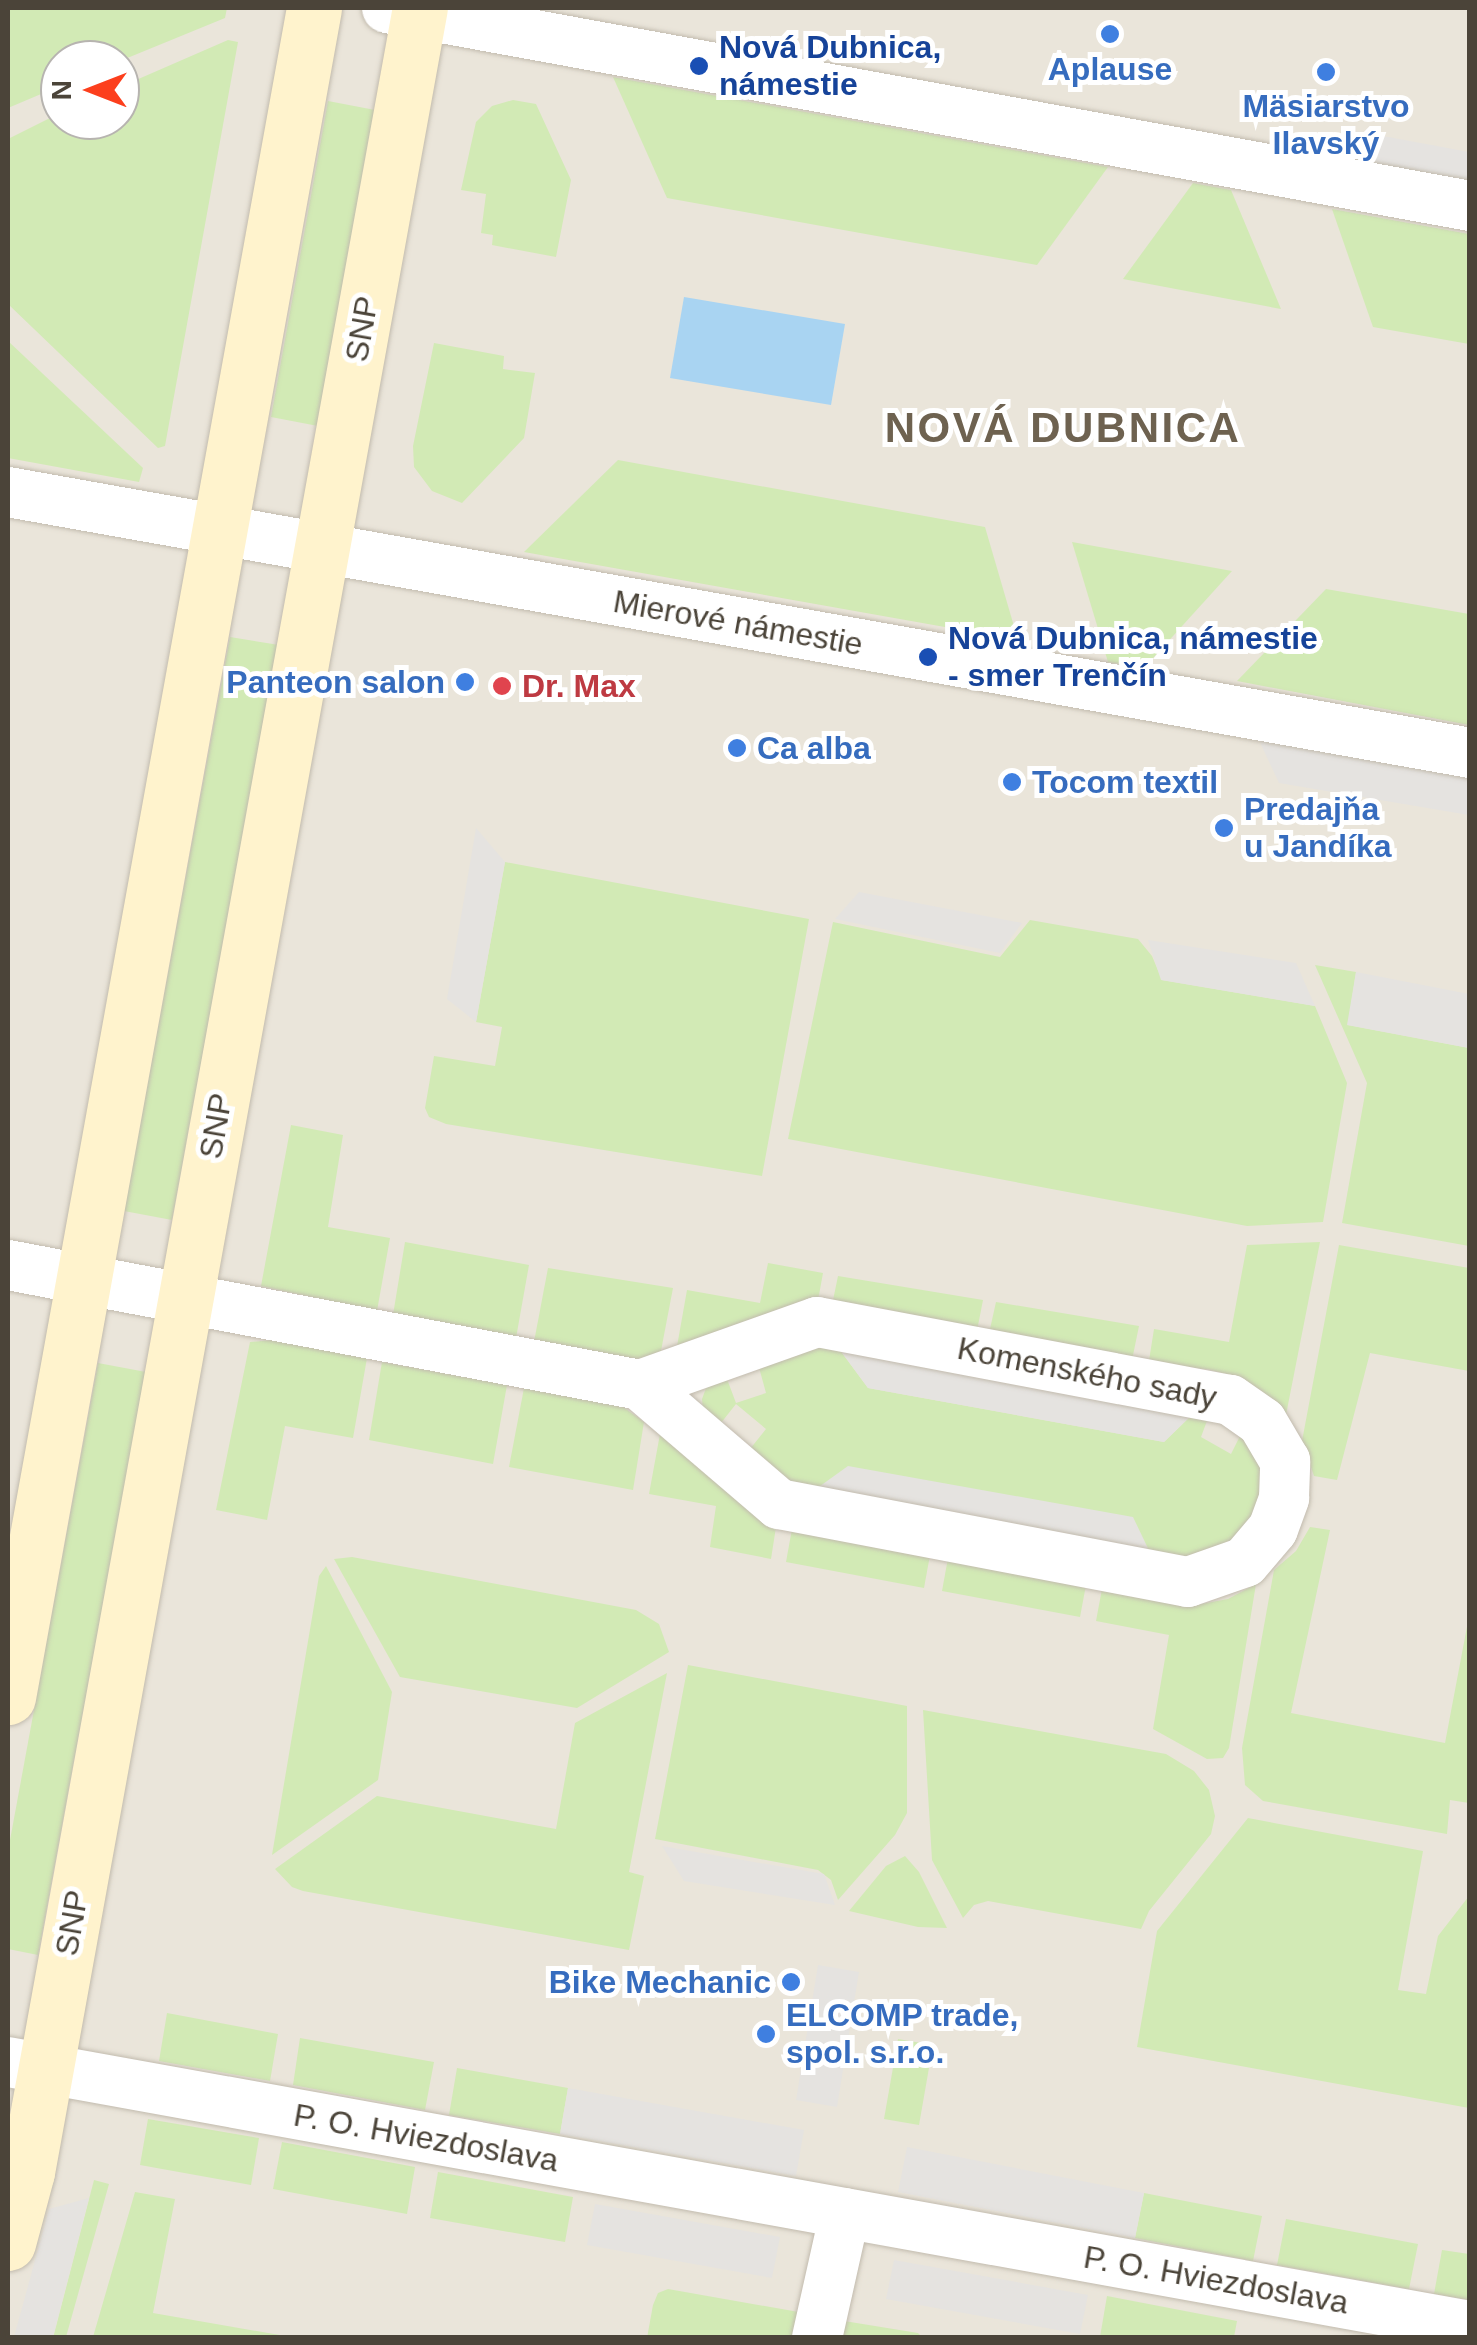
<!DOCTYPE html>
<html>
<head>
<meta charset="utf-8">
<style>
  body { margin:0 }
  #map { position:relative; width:1477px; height:2345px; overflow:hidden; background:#f6f3ec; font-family:Arial,sans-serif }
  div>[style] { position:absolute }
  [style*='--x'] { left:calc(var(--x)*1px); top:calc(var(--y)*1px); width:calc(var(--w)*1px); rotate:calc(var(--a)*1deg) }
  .residential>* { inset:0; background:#eae5da }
  .green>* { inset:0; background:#d2eab5 }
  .parking>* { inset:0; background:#e5e3e0 }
  .water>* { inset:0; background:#a9d4f2 }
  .roads { filter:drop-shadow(0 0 2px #c2bbae) drop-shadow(0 0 2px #c2bbae) }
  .street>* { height:50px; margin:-25px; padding:0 25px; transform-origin:25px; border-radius:25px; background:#fff }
  .secondary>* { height:55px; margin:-27.5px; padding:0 27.5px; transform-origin:27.5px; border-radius:27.5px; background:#fff3cd }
  .dots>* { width:28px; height:28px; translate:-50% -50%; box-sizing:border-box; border:5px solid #fff; border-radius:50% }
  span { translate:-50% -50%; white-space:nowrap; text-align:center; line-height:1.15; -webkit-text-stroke:10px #fff; paint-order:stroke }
  .transit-label { font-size:32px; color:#164399; font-weight:700 }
  .left { translate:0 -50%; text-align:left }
  .shop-label { font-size:32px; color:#366cbe; font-weight:700 }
  .right { translate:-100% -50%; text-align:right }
  .street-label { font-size:32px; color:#4b4439 }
  .health-label { font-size:32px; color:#be3a42; font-weight:700 }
  .district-label { font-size:42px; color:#6e6250; font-weight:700; letter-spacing:2.5px }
  .frame { position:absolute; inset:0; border:10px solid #4b4439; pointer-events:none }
  .north { position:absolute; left:40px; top:40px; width:100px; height:100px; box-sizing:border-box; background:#fff; border:2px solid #b7b4b0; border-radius:50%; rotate:270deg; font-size:28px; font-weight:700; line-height:40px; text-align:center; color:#4b4439 }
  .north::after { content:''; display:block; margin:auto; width:35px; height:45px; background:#fc3f1d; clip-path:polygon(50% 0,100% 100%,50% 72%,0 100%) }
</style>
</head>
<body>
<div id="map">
  <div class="residential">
    <div style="clip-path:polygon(evenodd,8px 8px,1469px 8px,1469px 2337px,8px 2337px,8px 8px,60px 60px,120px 60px,120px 120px,60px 120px,60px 60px)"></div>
  </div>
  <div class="green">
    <div style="clip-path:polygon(8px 8px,227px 8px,225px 18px,120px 61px,60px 60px,60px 86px,8px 108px)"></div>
    <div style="clip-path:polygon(228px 40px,238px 42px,165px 446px,158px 448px,8px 304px,8px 139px,60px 113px,60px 120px,120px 120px,120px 87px)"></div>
    <div style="clip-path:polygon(613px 77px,1108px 167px,1037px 265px,667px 198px)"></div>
    <div style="clip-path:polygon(513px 100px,536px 104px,571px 180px,556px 257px,492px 245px,493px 235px,481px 233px,486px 194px,461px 190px,476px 122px,492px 106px)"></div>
    <div style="clip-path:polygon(328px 101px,375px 110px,318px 426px,271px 417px)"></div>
    <div style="clip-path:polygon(1193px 183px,1231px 190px,1281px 309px,1123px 279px)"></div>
    <div style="clip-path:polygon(1332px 209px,1469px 234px,1469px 344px,1373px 327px)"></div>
    <div style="clip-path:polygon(8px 341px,143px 468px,139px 482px,8px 458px)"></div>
    <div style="clip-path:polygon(434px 343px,504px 356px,503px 369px,535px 373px,524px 438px,462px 503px,432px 491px,414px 467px,413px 446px)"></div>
    <div style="clip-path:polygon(618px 460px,985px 527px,1018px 640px,524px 552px)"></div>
    <div style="clip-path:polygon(1072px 542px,1232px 571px,1144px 668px,1108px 662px)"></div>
    <div style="clip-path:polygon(1326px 589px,1469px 614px,1469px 725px,1237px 681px)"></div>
    <div style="clip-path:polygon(230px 637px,279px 645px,172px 1220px,124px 1211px)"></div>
    <div style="clip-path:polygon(505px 862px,809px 919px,762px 1176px,446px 1124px,429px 1117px,425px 1108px,434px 1056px,495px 1066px,502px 1027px,476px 1022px)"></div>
    <div style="clip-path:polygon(1030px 920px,1138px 939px,1152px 956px,1162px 980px,1315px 1006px,1347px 1083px,1323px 1222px,1247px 1226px,788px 1139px,833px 922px,1000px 957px)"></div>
    <div style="clip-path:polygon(1315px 965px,1356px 972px,1348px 1025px,1469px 1048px,1469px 1246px,1342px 1223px,1367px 1083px)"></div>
    <div style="clip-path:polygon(291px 1125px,343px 1135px,328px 1227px,390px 1238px,377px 1311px,261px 1286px)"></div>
    <div style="clip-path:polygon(405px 1242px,529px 1265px,516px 1338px,393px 1315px)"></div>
    <div style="clip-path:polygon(1320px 1242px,1285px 1420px,1263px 1392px,1238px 1377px,1207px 1369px,1148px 1367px,1154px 1329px,1229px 1342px,1247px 1245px)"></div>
    <div style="clip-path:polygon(1339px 1245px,1469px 1268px,1469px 1371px,1370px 1353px,1337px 1480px,1314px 1476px,1302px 1441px)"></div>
    <div style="clip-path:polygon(768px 1263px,823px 1273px,817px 1306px,676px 1352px,687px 1290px,760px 1303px)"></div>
    <div style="clip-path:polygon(548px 1268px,673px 1288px,660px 1356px,625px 1360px,534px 1342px)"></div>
    <div style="clip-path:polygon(838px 1276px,983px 1300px,976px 1336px,831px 1310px)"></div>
    <div style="clip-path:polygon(996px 1302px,1139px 1326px,1131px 1365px,988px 1338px)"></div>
    <div style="clip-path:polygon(273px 1340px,367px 1358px,353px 1438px,285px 1426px,267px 1520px,216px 1510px,250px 1342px)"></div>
    <div style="clip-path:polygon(834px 1342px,868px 1388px,1164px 1442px,1199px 1408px,1211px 1410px,1201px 1437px,1231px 1454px,1245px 1426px,1257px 1441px,1269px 1495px,1216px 1564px,802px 1499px,742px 1459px,766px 1429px,736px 1404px,713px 1433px,704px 1419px,702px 1399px,706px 1388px,724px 1371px,736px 1403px,766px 1393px,757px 1360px)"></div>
    <div style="clip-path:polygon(382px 1362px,507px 1385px,493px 1464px,369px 1440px)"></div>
    <div style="clip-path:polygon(98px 1363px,146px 1372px,38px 1955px,8px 1949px,8px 1851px)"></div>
    <div style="clip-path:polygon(524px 1388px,623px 1407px,644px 1422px,633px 1490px,509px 1467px)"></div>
    <div style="clip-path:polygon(660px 1434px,776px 1527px,771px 1559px,710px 1547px,716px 1506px,649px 1494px)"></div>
    <div style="clip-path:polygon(1310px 1527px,1330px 1530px,1291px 1713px,1445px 1743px,1469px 1616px,1469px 1803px,1450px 1800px,1447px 1834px,1263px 1801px,1245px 1785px,1242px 1748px,1274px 1570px,1296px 1551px)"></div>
    <div style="clip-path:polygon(792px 1529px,930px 1555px,924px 1588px,786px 1562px)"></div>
    <div style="clip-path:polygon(352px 1557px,636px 1610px,659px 1624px,669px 1652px,577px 1708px,400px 1677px,334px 1559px)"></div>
    <div style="clip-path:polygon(948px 1558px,1086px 1585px,1080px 1617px,942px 1591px)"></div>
    <div style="clip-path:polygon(326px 1566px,392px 1692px,378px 1780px,272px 1855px,319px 1576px)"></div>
    <div style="clip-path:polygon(1256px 1584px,1229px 1748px,1223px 1758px,1207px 1759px,1153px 1729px,1169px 1635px,1096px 1621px,1102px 1589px,1185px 1607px,1228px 1599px)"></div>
    <div style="clip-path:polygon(688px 1665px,907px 1706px,907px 1813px,895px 1835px,838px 1900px,831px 1880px,818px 1870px,655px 1839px)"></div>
    <div style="clip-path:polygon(667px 1673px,629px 1872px,644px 1876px,629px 1950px,303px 1891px,292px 1887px,275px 1869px,377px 1796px,556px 1829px,575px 1723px)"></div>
    <div style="clip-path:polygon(923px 1710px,1166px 1754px,1194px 1771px,1209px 1790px,1215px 1816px,1211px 1834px,1149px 1911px,1141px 1929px,988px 1901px,974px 1905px,963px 1918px,932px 1860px)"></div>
    <div style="clip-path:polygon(1248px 1818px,1423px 1851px,1398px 1990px,1426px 1994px,1438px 1936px,1469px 1896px,1469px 2108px,1137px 2047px,1157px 1931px)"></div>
    <div style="clip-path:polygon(905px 1856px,919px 1872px,947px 1928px,918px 1927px,849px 1911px,886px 1866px)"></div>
    <div style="clip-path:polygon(167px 2013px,278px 2034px,270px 2081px,159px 2061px)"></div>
    <div style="clip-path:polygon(300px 2038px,434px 2062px,425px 2110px,293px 2085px)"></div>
    <div style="clip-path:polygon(898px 2039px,933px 2045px,919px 2125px,884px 2119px)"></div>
    <div style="clip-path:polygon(457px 2068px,568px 2088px,560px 2134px,449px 2115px)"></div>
    <div style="clip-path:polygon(148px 2119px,259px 2138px,251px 2185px,140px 2165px)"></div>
    <div style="clip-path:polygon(282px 2142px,415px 2167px,407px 2214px,273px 2189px)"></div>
    <div style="clip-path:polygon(438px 2172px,573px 2197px,565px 2242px,430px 2218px)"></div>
    <div style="clip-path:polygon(94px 2180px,109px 2184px,66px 2337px,53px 2338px)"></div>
    <div style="clip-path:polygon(135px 2192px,175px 2199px,153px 2313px,291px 2337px,93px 2337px)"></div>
    <div style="clip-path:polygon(1144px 2193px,1262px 2216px,1253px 2261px,1135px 2238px)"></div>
    <div style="clip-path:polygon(1286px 2219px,1418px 2244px,1409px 2289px,1277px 2265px)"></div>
    <div style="clip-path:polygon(1442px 2250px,1469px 2254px,1469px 2300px,1434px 2294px)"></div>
    <div style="clip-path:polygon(668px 2289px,810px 2314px,806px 2337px,647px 2338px,653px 2305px,658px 2293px)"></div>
    <div style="clip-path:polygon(1107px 2296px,1237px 2321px,1234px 2337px,1100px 2337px)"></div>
    <div style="clip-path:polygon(838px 2320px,918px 2333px,922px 2337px,834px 2338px)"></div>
  </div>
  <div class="parking">
    <div style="clip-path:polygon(1356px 131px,1469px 152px,1469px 194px,1378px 178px)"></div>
    <div style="clip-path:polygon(1257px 736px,1469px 772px,1469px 815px,1279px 783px)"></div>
    <div style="clip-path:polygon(476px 828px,505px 862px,476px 1022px,447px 999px)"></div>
    <div style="clip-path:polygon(859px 892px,1022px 923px,1000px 953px,835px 919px)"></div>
    <div style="clip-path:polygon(1148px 940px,1296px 963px,1315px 1006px,1161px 980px)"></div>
    <div style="clip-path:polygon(1356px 972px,1469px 994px,1469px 1048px,1347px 1025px)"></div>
    <div style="clip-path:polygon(834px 1342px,1199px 1408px,1164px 1442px,868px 1388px)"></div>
    <div style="clip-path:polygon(848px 1466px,1133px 1517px,1156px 1565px,802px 1499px)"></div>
    <div style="clip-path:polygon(662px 1846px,824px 1874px,835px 1905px,684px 1881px)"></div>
    <div style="clip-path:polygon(818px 1965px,859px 1972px,837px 2107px,796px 2100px)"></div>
    <div style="clip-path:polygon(568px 2088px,804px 2130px,796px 2176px,560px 2134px)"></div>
    <div style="clip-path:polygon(907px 2147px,1144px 2193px,1135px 2238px,898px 2192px)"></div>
    <div style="clip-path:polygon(89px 2198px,53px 2337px,14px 2337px,49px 2209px)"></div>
    <div style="clip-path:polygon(595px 2204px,780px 2237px,772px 2278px,587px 2245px)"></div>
    <div style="clip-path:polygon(894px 2260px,1088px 2295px,1080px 2334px,886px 2299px)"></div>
  </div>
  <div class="water">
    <div style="clip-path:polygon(684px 297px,845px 324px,831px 405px,670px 378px)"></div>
  </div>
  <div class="roads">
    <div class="street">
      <div style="--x:387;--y:8;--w:1101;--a:10.36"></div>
      <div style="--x:8;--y:492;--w:1485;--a:10.12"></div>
      <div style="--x:8;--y:1265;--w:643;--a:10.75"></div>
      <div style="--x:640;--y:1385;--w:183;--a:40.6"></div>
      <div style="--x:779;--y:1504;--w:416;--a:10.8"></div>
      <div style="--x:1188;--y:1582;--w:60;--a:-19.3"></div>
      <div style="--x:1245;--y:1562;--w:43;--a:-49.7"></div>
      <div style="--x:1273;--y:1529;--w:33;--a:-70"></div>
      <div style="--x:1284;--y:1498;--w:37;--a:-88"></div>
      <div style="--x:1285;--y:1461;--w:45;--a:-120.5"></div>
      <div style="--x:1262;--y:1422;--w:39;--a:-145"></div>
      <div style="--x:1230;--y:1400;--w:420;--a:-169.3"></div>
      <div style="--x:817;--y:1322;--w:188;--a:160.4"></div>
      <div style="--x:8;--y:2062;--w:1486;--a:10.24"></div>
      <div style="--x:817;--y:2338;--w:128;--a:-77.4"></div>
    </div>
    <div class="secondary">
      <div style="--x:8;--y:1697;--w:1716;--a:-79.73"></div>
      <div style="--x:8;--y:2243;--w:73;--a:-75"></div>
      <div style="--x:27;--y:2172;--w:2199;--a:-79.71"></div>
    </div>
  </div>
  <div class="dots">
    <div style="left:1110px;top:34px;background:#3f7fe0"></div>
    <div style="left:699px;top:66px;background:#1a4fb4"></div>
    <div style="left:1326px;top:72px;background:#3f7fe0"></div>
    <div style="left:928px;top:657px;background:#1a4fb4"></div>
    <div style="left:465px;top:682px;background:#3f7fe0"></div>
    <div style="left:502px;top:686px;background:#e0444e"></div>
    <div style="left:737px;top:748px;background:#3f7fe0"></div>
    <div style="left:1012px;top:782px;background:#3f7fe0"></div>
    <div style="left:1224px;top:828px;background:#3f7fe0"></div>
    <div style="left:791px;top:1982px;background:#3f7fe0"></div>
    <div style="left:766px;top:2034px;background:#3f7fe0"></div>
  </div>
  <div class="transit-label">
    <span class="left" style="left:719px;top:66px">Nová Dubnica,<br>námestie</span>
    <span class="left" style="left:948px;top:657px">Nová Dubnica, námestie<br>- smer Trenčín</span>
  </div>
  <div class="shop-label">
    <span style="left:1110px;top:69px">Aplause</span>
    <span style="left:1326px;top:125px">Mäsiarstvo<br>Ilavský</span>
    <span class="right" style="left:445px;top:682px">Panteon salon</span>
    <span class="left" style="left:757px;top:748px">Ca alba</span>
    <span class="left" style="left:1032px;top:782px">Tocom textil</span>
    <span class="left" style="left:1244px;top:828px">Predajňa<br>u Jandíka</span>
    <span class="right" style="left:771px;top:1982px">Bike Mechanic</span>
    <span class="left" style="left:786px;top:2034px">ELCOMP trade,<br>spol. s.r.o.</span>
  </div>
  <div class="street-label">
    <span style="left:362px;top:329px;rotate:-80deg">SNP</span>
    <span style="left:738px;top:623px;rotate:10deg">Mierové námestie</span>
    <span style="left:216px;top:1126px;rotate:-80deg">SNP</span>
    <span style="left:1087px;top:1373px;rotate:11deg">Komenského sady</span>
    <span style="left:72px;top:1923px;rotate:-80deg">SNP</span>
    <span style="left:426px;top:2138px;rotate:10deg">P. O. Hviezdoslava</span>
    <span style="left:1216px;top:2280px;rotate:10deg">P. O. Hviezdoslava</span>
  </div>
  <div class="health-label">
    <span class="left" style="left:522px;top:686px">Dr. Max</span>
  </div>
  <div class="district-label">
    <span style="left:1063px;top:428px">NOVÁ DUBNICA</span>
  </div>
  <div class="frame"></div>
  <div class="north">N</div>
</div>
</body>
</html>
